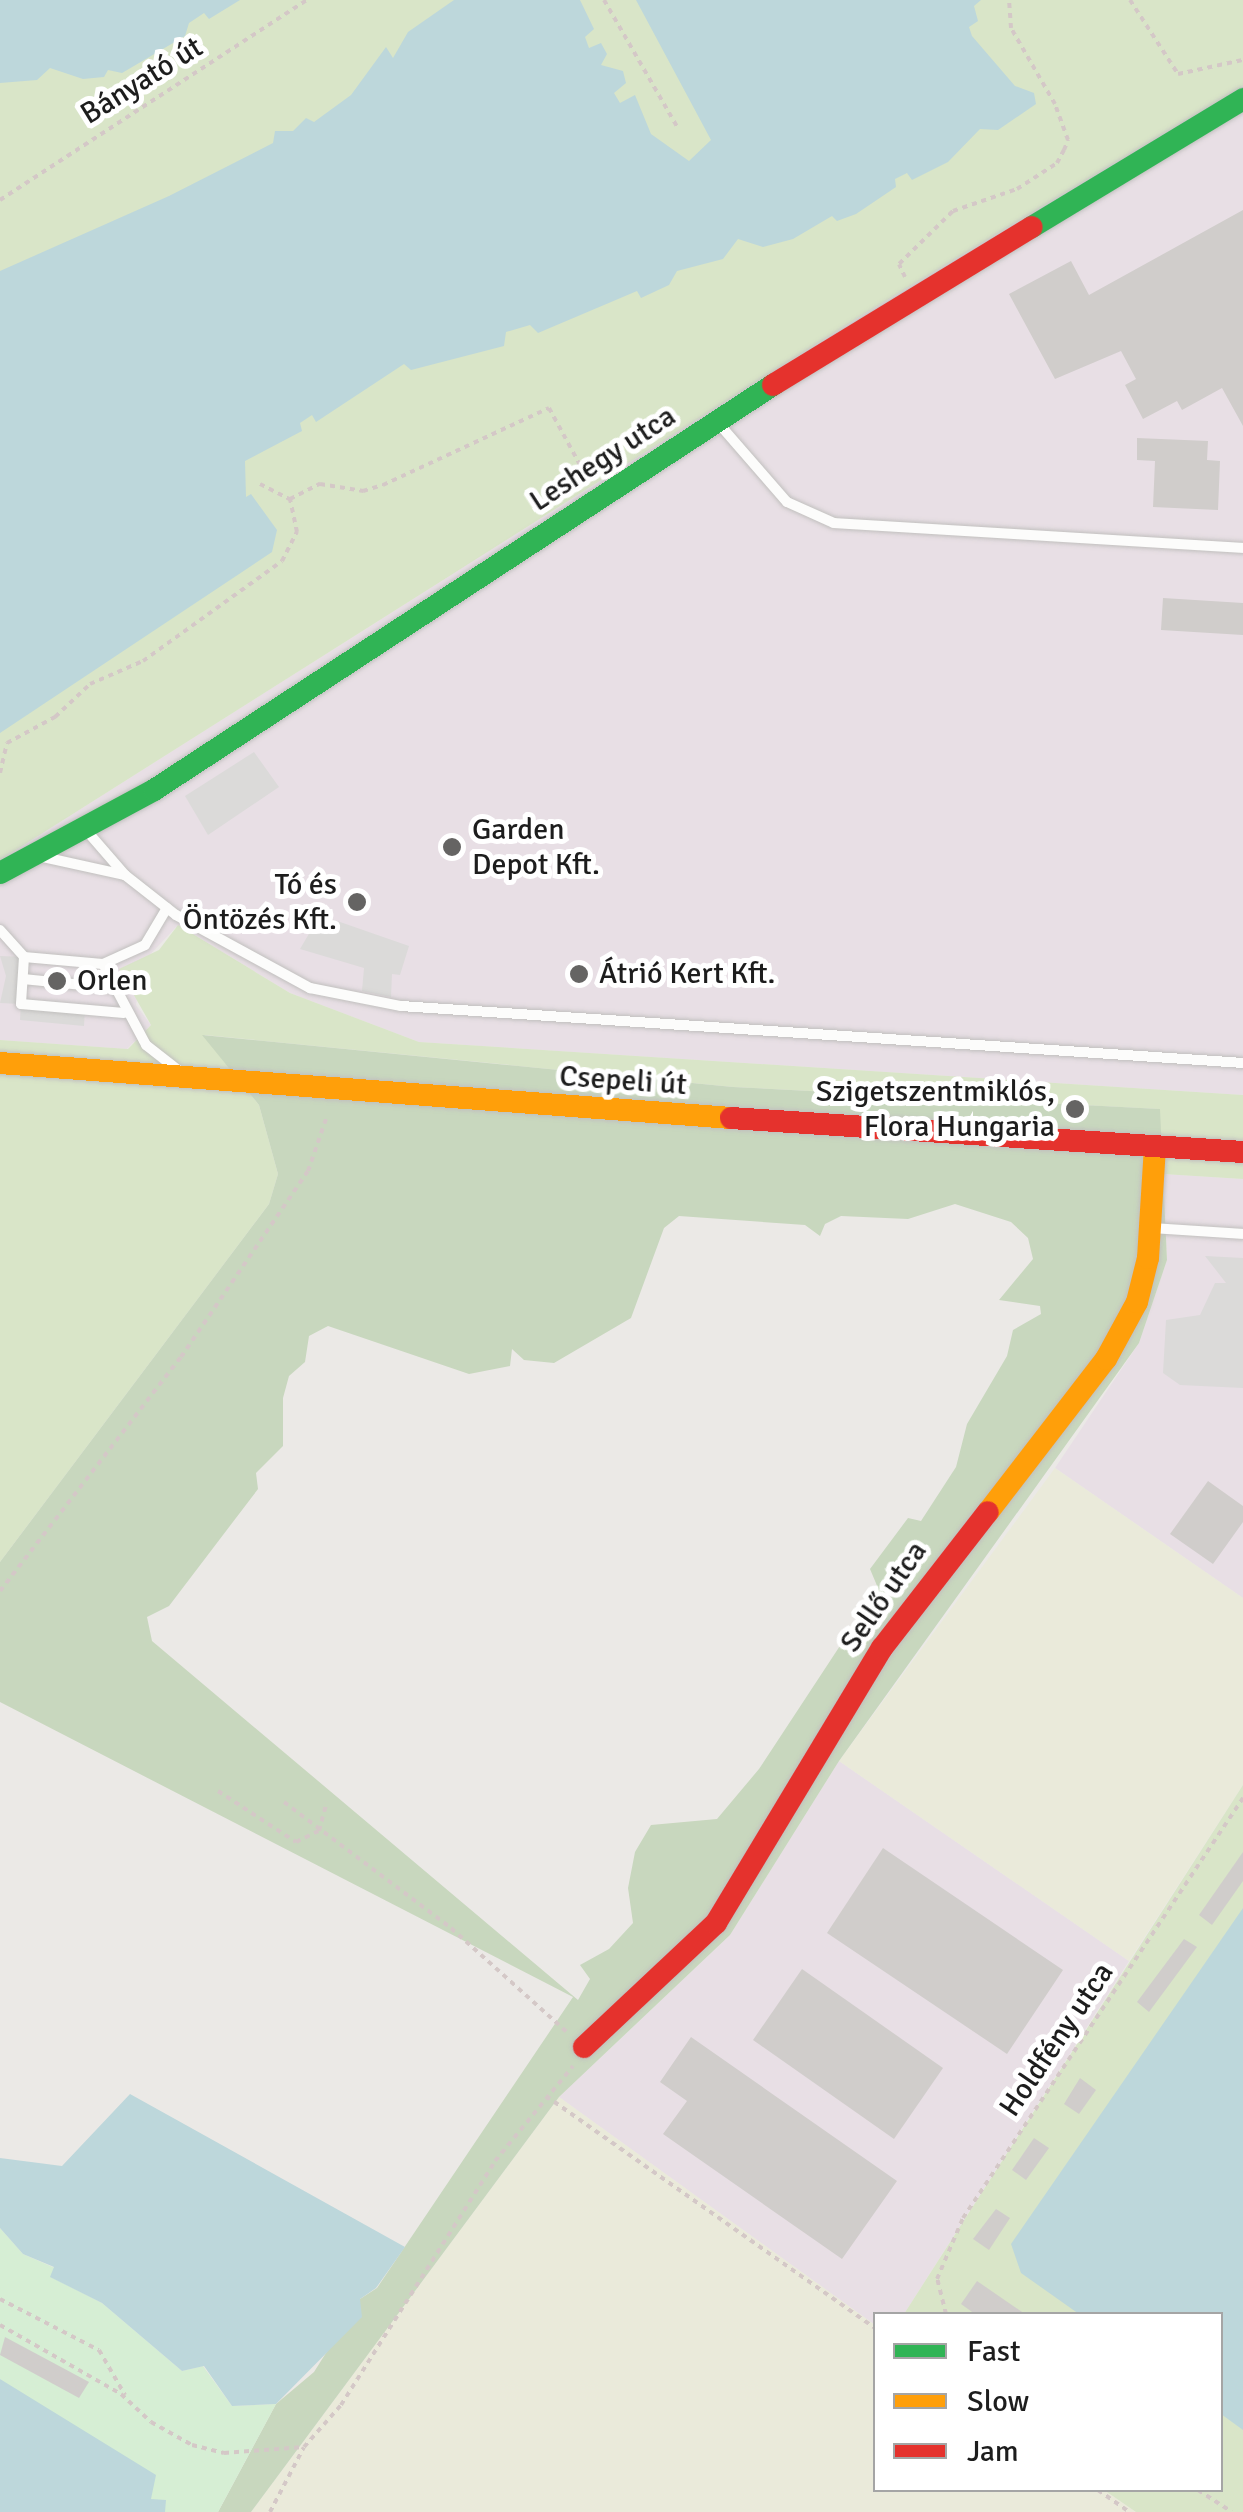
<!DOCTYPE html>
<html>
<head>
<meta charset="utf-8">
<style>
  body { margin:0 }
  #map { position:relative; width:1243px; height:2512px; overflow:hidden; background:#ebe9e6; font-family:Signika,sans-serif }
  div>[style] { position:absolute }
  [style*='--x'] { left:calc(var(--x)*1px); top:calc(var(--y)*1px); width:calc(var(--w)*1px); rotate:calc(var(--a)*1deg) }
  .industrial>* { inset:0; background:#e8dfe5 }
  .farmland>* { inset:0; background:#eaeada }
  .grass>* { inset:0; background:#d9e5c8 }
  .forest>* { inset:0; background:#c8d7be }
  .park>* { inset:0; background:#d6eed4 }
  .parking>* { inset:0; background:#dbdad9 }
  .water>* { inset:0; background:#bdd7db }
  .building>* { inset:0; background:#d0cdcb }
  .path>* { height:4px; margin-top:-2px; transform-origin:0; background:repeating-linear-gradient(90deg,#d4c8c7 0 5px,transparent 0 10px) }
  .roads { filter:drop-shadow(0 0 2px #c1c0be) drop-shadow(0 0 2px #c1c0be) }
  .lane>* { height:10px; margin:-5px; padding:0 5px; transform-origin:5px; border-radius:5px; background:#fcfcfb }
  .fast>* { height:22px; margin:-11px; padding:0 11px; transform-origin:11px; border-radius:11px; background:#30b455 }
  .slow>* { height:22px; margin:-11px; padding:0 11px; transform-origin:11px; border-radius:11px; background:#ff9f0a }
  .jam>* { height:22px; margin:-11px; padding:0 11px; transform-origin:11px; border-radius:11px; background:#e5322d }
  .dots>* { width:28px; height:28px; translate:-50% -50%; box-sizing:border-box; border:5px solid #fff; border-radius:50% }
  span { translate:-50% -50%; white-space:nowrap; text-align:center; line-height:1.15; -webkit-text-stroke:10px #fff; paint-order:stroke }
  .street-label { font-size:30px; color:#1d1d1d }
  .poi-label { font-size:30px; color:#1d1d1d }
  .left { translate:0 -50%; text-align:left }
  .right { translate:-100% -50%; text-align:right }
  .legend { position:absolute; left:873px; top:2312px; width:350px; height:180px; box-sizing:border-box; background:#fff; border:2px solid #a5a5a5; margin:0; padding:12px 18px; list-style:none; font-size:30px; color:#1d1d1d }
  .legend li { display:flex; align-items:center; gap:20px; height:50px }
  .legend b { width:50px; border:2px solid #a5a5a5 }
</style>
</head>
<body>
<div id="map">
  <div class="industrial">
    <div style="clip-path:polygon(1243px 86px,1243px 1095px,419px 1042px,290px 993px,178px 925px,143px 962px,136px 1005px,151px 1025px,127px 1049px,0 1040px,0 860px,864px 314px)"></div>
    <div style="clip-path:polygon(1163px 1174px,1243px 1179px,1243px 1598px,1055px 1468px,1139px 1343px,1167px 1260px)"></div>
    <div style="clip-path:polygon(839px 1761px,1129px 1961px,904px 2314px,876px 2314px,875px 2325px,559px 2097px,730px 1935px)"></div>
  </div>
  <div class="farmland">
    <div style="clip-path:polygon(1055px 1468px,1243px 1598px,1243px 1785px,1129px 1961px,839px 1761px)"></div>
    <div style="clip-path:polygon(559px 2097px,875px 2325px,876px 2490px,1104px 2490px,1136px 2512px,251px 2512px)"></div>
  </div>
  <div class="grass">
    <div style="clip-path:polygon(0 0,1243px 0,1243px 86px,864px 314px,0 860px)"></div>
    <div style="clip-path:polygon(178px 925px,290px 993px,419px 1042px,1243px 1095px,1243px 1179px,1163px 1174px,1159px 1109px,733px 1087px,204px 1035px,259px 1105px,278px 1174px,269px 1204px,0 1562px,0 1040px,128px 1049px,151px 1025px,119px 969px,159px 950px)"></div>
    <div style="clip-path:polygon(1243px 1785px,1243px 2512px,1136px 2512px,1104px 2490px,1220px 2490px,1220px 2314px,904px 2314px)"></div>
  </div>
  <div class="forest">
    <div style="clip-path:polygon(evenodd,202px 1035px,733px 1087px,1160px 1109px,1167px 1260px,1139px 1343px,839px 1761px,730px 1935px,559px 2097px,251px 2512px,218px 2512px,276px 2404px,314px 2372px,360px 2299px,377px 2288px,573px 1997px,0 1702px,0 1562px,269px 1204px,278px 1174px,259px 1105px,202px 1035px,955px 1204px,1011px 1222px,1028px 1238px,1033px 1259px,999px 1300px,1040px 1306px,1041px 1314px,1013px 1330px,1007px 1356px,967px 1424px,956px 1467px,921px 1521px,908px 1518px,870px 1569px,878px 1588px,759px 1769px,717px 1819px,651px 1825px,635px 1852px,628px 1888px,633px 1923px,609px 1949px,580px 1965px,590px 1979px,578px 2000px,152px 1641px,147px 1617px,169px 1606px,258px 1489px,256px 1473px,283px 1446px,283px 1398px,289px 1376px,305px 1362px,309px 1336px,328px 1326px,469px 1374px,510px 1366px,512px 1349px,524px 1360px,554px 1363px,631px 1318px,664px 1228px,679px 1216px,805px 1225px,820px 1236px,825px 1224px,841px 1216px,908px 1219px,955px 1204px)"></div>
  </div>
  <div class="park">
    <div style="clip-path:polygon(0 2228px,23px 2254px,55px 2268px,51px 2277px,102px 2303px,182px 2371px,203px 2366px,232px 2406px,276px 2404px,218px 2512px,165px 2512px,165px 2500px,151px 2500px,0 2379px)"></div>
  </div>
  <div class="parking">
    <div style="clip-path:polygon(254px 752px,279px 787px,208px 835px,185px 796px)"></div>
    <div style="clip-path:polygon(320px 915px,409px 946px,400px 975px,392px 974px,391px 997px,362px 991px,364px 968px,300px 949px)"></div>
    <div style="clip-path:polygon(0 956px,24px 957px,21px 1004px,85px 1010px,84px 1026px,20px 1020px,21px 1004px,0 1003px,6px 976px)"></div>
    <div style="clip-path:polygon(1205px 1256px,1243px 1258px,1243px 1388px,1180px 1385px,1163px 1373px,1166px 1320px,1200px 1315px,1215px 1283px,1226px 1283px)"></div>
  </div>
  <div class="water">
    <div style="clip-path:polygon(0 0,240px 0,209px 19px,204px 13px,189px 23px,185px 36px,122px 73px,108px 70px,104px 77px,83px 79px,50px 68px,37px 80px,0 83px)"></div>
    <div style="clip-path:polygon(454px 0,580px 0,594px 29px,585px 37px,589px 48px,601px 43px,607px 54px,601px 65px,623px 71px,626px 83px,614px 93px,620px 103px,635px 95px,651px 134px,689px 161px,711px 140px,636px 0,981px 0,974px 6px,978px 21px,969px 27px,972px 36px,1015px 86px,1034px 93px,1036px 104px,998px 130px,980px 129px,948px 162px,912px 180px,907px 173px,895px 179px,896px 187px,856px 214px,837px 221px,832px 216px,793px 239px,763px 247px,738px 239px,723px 259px,677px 271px,669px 285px,641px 298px,637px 291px,538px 333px,530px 325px,506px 332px,504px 346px,411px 370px,404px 364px,316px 422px,312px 415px,300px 423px,302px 431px,245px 461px,246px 497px,251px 494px,277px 530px,272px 552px,0 733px,0 271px,169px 196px,273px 143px,275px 131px,293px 131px,306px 118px,314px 122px,351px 95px,386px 47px,393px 58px,408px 32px)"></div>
    <div style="clip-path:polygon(1243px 1908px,1243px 2430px,1221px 2414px,1220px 2314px,1079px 2314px,1021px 2273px,1011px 2244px)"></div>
    <div style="clip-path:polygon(130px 2094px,405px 2247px,376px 2288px,360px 2299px,362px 2317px,276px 2404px,232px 2406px,204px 2366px,182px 2371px,102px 2303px,50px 2277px,54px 2267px,23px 2254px,0 2228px,0 2158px,62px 2166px)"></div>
    <div style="clip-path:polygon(0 2379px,156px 2475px,151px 2499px,166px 2500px,165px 2512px,0 2512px)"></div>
  </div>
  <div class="building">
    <div style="clip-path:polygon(1243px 210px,1243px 426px,1222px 388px,1182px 410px,1177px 401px,1143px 419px,1125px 385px,1136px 379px,1121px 351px,1055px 379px,1009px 294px,1071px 261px,1089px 295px)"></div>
    <div style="clip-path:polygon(1137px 438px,1208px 441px,1207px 460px,1220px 461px,1218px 510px,1153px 507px,1155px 461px,1137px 460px)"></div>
    <div style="clip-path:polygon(1163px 598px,1243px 603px,1243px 635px,1161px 630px)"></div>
    <div style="clip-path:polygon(1208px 1481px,1243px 1506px,1243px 1522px,1213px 1564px,1170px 1534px)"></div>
    <div style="clip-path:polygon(883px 1848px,1063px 1970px,1007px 2054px,827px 1933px)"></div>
    <div style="clip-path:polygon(1243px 1852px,1243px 1881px,1212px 1925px,1199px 1915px)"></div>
    <div style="clip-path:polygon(1184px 1939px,1197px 1947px,1149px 2012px,1137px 2002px)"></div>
    <div style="clip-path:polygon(802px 1969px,943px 2068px,894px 2139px,753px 2040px)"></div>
    <div style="clip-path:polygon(691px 2037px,897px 2181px,842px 2259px,663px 2134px,687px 2101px,660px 2082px)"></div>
    <div style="clip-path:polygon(1080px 2078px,1096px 2090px,1079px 2114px,1064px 2104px)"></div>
    <div style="clip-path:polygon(1034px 2138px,1049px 2148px,1026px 2180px,1012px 2170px)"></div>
    <div style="clip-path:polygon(996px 2209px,1010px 2218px,989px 2250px,973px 2239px)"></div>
    <div style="clip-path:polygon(977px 2281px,1025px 2314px,975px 2314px,961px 2304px)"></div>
    <div style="clip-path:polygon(5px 2337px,89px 2382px,79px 2398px,0 2355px)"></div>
  </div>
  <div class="path">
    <div style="--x:604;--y:0;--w:148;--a:60"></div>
    <div style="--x:1130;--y:0;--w:88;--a:57"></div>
    <div style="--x:1178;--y:74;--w:66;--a:-12.2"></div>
    <div style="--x:0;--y:200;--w:366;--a:-33.1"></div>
    <div style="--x:905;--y:277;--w:14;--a:-115"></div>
    <div style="--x:899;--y:264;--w:76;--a:-44.5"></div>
    <div style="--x:953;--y:211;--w:68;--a:-19"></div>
    <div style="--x:1017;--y:189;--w:48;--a:-33"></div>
    <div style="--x:1057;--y:163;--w:15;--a:-62"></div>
    <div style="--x:1064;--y:150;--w:11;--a:-68"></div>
    <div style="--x:1068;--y:140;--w:38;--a:-110"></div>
    <div style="--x:1055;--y:104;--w:88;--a:-120.1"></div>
    <div style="--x:1011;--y:28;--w:28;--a:-94"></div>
    <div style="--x:260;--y:484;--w:34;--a:27"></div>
    <div style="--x:290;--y:499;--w:34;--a:-27"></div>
    <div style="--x:320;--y:484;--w:44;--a:9.2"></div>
    <div style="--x:363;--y:491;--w:21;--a:-17"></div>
    <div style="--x:383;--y:485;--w:183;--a:-24.9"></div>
    <div style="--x:549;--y:408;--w:77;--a:61.4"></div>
    <div style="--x:0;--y:773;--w:31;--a:-77"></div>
    <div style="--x:7;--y:743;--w:55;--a:-28.4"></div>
    <div style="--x:55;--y:717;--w:48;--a:-43.3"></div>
    <div style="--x:90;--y:684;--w:58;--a:-23.5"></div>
    <div style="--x:143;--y:661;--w:171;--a:-35.7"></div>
    <div style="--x:282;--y:561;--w:33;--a:-63"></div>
    <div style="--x:297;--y:532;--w:34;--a:-102"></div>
    <div style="--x:0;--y:1591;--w:296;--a:-52.3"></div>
    <div style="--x:181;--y:1357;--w:225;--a:-55.7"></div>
    <div style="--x:308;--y:1171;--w:58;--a:-70.9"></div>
    <div style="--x:218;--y:1791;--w:93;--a:33.2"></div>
    <div style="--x:296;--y:1842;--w:25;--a:-26"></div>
    <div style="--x:319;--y:1831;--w:30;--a:-75"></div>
    <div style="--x:284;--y:1802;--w:209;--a:37"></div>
    <div style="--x:451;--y:1928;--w:156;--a:41.9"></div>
    <div style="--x:546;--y:2096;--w:404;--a:35.2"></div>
    <div style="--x:0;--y:2299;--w:111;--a:27.3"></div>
    <div style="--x:99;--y:2350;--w:52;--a:60"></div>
    <div style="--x:946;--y:2314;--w:36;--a:-104"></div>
    <div style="--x:937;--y:2279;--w:66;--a:-66.9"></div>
    <div style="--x:963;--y:2218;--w:505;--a:-56.31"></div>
    <div style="--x:0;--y:2325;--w:139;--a:29.7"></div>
    <div style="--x:121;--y:2394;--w:41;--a:43"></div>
    <div style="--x:151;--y:2422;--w:47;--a:29.3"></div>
    <div style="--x:192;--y:2445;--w:33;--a:14"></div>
    <div style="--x:224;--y:2453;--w:80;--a:-4.3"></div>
    <div style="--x:1098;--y:2490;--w:39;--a:35"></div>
    <div style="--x:1198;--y:2490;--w:40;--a:32.9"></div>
    <div style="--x:270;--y:2512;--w:73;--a:-62.4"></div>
    <div style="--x:304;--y:2447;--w:56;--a:-48.6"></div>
    <div style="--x:341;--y:2405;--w:289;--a:-57.7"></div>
    <div style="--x:495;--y:2161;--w:123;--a:-50.6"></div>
  </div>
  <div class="roads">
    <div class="lane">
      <div style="--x:720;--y:425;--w:102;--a:49"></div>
      <div style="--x:787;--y:502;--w:51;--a:24.1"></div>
      <div style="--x:834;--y:523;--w:410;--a:3.5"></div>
      <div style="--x:86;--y:830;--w:60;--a:49.1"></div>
      <div style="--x:125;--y:875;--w:65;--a:38.1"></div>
      <div style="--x:176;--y:915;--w:153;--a:28.6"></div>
      <div style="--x:310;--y:988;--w:93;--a:11.2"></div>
      <div style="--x:401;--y:1006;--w:844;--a:3.87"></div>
      <div style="--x:43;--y:857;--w:83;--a:12.5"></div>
      <div style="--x:0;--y:930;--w:36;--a:48"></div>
      <div style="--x:24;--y:957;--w:79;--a:5.1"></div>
      <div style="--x:103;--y:964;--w:46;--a:-24.3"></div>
      <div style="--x:145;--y:945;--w:43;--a:-59.3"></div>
      <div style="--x:24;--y:957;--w:47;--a:93.7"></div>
      <div style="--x:21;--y:1004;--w:103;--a:5"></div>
      <div style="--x:103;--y:964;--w:92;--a:62"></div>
      <div style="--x:146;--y:1045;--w:41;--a:38"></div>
      <div style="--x:23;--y:979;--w:90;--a:5.7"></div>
      <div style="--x:1153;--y:1228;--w:90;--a:3.8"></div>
    </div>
    <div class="fast">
      <div style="--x:1032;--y:227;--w:247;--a:-31.2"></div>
      <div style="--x:0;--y:873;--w:175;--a:-28.3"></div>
      <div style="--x:154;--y:790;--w:740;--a:-33.2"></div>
    </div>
    <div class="slow">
      <div style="--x:0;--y:1063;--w:733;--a:4.3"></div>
      <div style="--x:988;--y:1512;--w:193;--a:-52.4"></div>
      <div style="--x:1106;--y:1359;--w:65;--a:-61.5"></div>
      <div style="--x:1137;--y:1302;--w:45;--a:-76"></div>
      <div style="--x:1148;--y:1258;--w:112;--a:-86.4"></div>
    </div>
    <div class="jam">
      <div style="--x:773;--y:385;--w:303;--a:-31.4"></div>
      <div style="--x:731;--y:1118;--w:513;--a:3.8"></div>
      <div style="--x:584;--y:2047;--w:181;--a:-43.2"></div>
      <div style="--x:716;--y:1923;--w:321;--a:-58.9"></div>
      <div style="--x:882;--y:1648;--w:172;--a:-52.1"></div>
    </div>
  </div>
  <div class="dots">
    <div style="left:452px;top:847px;background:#656463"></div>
    <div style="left:357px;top:902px;background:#656463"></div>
    <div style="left:579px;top:974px;background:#656463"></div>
    <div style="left:57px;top:981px;background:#656463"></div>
    <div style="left:1075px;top:1109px;background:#656463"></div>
  </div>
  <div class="street-label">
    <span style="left:142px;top:81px;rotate:-32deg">Bányató út</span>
    <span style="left:603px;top:459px;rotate:-33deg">Leshegy utca</span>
    <span style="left:623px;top:1081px;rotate:4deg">Csepeli út</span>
    <span style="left:884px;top:1597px;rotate:-55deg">Sellő utca</span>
    <span style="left:1057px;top:2040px;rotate:-56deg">Holdfény utca</span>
  </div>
  <div class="poi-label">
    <span class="left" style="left:472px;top:847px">Garden<br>Depot Kft.</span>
    <span class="right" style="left:337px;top:902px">Tó és<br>Öntözés Kft.</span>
    <span class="left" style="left:599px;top:974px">Átrió Kert Kft.</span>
    <span class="left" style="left:77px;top:981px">Orlen</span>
    <span class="right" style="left:1055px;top:1109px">Szigetszentmiklós,<br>Flora Hungaria</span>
  </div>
  <ul class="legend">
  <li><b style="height:12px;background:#30b455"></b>Fast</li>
  <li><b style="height:12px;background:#ff9f0a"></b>Slow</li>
  <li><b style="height:12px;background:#e5322d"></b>Jam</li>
  </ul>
</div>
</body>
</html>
